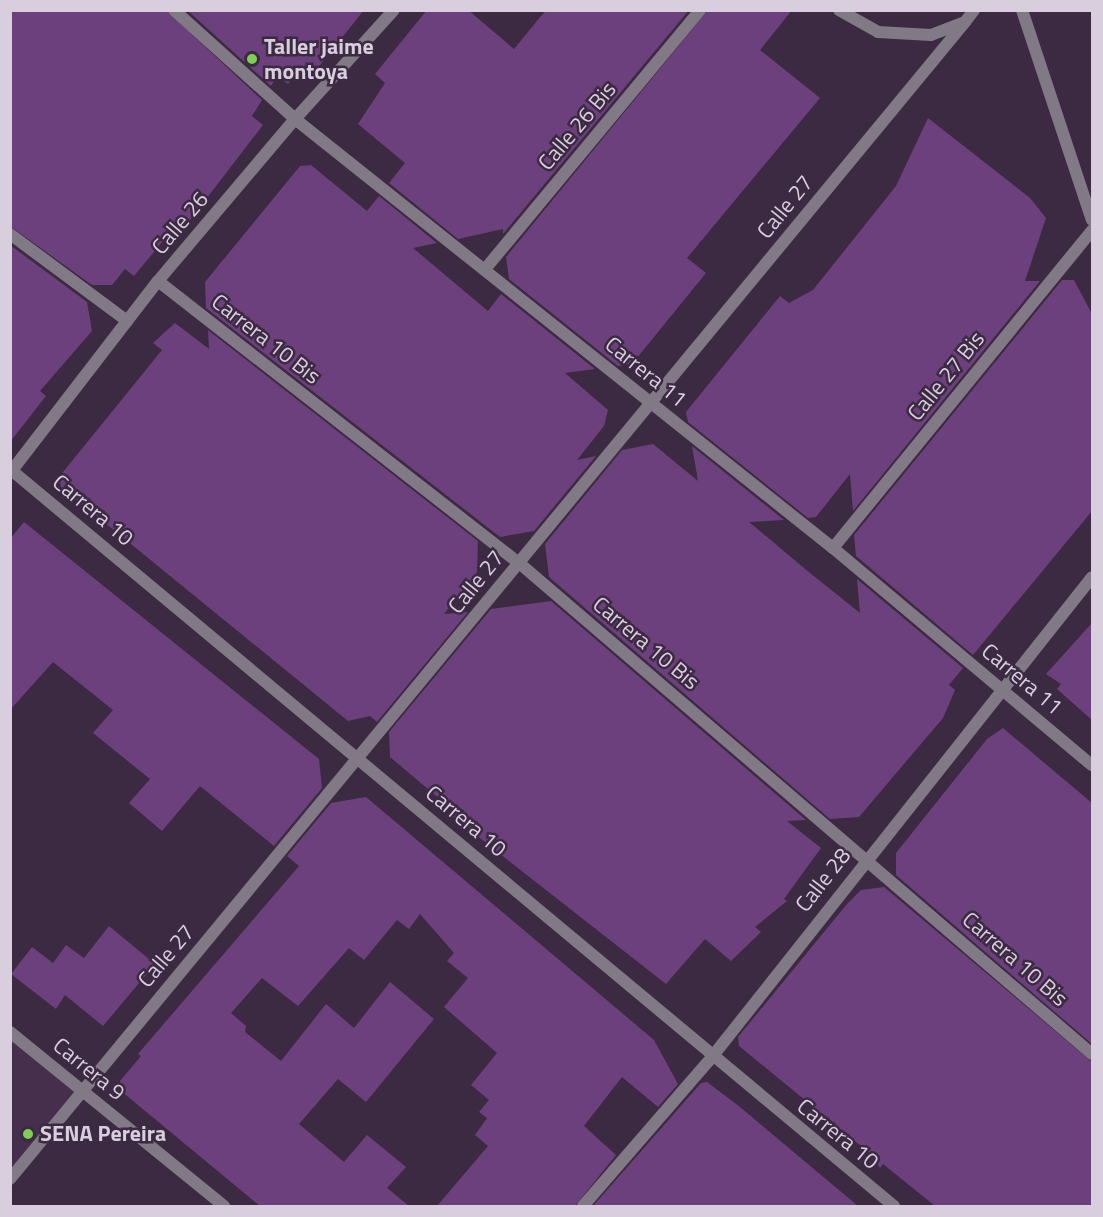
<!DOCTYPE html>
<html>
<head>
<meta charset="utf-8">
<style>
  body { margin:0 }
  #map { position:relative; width:1103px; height:1217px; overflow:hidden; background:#3b2a42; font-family:"Titillium Web",sans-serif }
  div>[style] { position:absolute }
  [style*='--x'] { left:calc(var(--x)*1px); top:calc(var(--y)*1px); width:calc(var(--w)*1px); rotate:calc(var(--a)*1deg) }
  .built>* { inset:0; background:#452f4d }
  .building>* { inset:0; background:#6c407c }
  .minor>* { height:12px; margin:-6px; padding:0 6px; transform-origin:6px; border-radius:6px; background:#827986 }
  .tertiary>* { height:12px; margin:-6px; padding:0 6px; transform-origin:6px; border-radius:6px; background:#827986 }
  .dots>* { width:16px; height:16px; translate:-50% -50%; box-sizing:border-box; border:3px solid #3b2a42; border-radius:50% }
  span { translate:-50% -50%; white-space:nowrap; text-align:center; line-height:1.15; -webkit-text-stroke:5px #3b2a42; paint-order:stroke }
  .poi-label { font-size:22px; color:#d9cedd; font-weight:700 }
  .left { translate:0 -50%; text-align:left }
  .street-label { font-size:22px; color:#d9cedd }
  .frame { position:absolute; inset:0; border:12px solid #d9cedd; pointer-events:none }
</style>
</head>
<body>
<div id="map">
  <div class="built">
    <div style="clip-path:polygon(11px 1032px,81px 1089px,11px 1179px)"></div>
  </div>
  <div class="building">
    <div style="clip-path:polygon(10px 10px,166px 10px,262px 100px,252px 116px,263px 125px,170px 246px,163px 241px,134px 276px,125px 269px,112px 285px,92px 285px,10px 226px)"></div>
    <div style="clip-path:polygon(187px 10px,364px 10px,309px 79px,299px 71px,288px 84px,277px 76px,271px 86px)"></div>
    <div style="clip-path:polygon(427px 10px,468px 10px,514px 49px,546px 10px,689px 10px,503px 234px,503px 229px,458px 239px,389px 183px,405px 163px,358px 124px,385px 83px,375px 74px)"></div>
    <div style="clip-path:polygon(708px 10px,792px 10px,760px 50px,820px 98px,687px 258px,706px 273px,632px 364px,618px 366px,509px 279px,506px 257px)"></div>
    <div style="clip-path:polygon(928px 118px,1030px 198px,1046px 218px,1025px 281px,1040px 281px,853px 511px,850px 474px,816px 517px,808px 518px,688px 422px,686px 412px,780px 296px,789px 303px,813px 290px,896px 186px)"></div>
    <div style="clip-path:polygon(311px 165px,367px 211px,379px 196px,437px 243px,413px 248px,488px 311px,501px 294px,595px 369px,565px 373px,608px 410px,604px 426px,577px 460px,596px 456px,534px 531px,500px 537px,206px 308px,205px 282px,300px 166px)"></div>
    <div style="clip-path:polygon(10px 245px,87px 302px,92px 331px,40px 391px,46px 396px,10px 442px)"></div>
    <div style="clip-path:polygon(1062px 280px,1074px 280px,1092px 314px,1092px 511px,973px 655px,856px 556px,854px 535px)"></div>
    <div style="clip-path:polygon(175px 323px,209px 349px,208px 330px,478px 541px,477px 572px,444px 614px,468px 612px,377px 722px,370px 716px,348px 721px,61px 487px,59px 477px,162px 350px,153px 343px)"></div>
    <div style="clip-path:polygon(653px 444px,698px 481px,692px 446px,784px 520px,749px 522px,810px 573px,860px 613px,857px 579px,963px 668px,949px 685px,955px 690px,943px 718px,859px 817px,830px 819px,549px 577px,545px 544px,622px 450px)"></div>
    <div style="clip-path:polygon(24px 522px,319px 759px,322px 788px,274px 846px,200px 786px,162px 831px,129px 803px,150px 779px,93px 733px,113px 710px,53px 662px,10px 710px,10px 539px)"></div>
    <div style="clip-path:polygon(551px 601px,806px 820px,787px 821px,821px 848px,784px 899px,787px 901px,755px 927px,761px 932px,731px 961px,705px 939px,666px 984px,449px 814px,453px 810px,390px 757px,389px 732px,491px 609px)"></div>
    <div style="clip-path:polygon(1092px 623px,1092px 720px,1057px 689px,1061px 684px,1046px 674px)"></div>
    <div style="clip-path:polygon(1003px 728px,1092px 803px,1092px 1044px,896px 875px,896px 853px,987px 739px)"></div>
    <div style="clip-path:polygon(366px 797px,654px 1040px,678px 1084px,658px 1107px,622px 1077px,584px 1126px,616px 1155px,575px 1206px,437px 1206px,488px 1146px,475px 1135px,487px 1118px,479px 1112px,489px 1100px,471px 1085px,497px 1053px,444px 1007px,468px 978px,447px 961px,454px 953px,420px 914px,409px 929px,397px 920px,364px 960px,349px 948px,298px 1006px,262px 978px,231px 1013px,246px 1026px,245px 1032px,281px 1061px,326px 1004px,354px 1028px,390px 982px,434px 1019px,366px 1102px,338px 1079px,299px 1124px,344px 1162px,367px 1135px,406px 1167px,387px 1188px,409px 1206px,260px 1206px,121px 1091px,120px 1081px,141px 1056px,138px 1054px,299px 866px,287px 856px,331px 803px)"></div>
    <div style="clip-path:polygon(884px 887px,1092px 1062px,1092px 1206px,935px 1206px,883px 1164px,880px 1168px,867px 1151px,739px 1046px,738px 1037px,847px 904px,861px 890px)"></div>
    <div style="clip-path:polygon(109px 926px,155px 964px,103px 1026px,65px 995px,56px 1009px,11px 974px,32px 947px,53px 963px,66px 945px,84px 958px)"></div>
    <div style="clip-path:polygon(707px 1082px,740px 1107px,858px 1206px,593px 1206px,701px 1083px)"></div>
  </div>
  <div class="minor">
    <div style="--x:174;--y:10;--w:163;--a:42"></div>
    <div style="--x:295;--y:119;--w:688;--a:38.57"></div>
    <div style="--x:833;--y:548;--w:338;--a:40"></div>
    <div style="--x:10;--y:234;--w:146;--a:36.6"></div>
    <div style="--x:486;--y:268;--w:335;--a:-50.3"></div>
    <div style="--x:158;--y:281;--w:457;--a:38"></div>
    <div style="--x:518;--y:562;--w:756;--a:40.6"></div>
    <div style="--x:10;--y:469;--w:1151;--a:39.82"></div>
    <div style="--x:10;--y:473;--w:242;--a:-52.4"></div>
    <div style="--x:158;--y:281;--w:212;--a:-49.8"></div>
    <div style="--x:295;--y:119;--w:147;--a:-47.8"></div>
    <div style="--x:833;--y:548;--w:410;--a:-50.8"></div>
    <div style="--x:10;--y:1032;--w:276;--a:39.1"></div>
    <div style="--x:10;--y:1179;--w:1500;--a:-50.46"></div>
    <div style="--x:583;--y:1206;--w:197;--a:-49.1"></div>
    <div style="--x:712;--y:1057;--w:612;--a:-51.63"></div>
  </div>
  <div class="tertiary">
    <div style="--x:839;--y:10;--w:45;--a:29.4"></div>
    <div style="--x:878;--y:32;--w:53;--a:3.2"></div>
    <div style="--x:931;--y:35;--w:36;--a:-21"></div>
    <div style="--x:965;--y:22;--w:15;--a:-53"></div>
    <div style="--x:1022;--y:10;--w:221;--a:71.6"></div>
  </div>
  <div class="dots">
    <div style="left:252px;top:59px;background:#7ed053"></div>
    <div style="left:28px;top:1134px;background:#7ed053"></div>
  </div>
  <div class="poi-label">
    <span class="left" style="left:264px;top:59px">Taller jaime<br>montoya</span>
    <span class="left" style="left:40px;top:1134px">SENA Pereira</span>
  </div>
  <div class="street-label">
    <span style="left:577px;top:126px;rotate:-50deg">Calle 26 Bis</span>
    <span style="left:785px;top:207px;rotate:-51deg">Calle 27</span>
    <span style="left:180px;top:223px;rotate:-50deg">Calle 26</span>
    <span style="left:266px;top:339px;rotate:38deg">Carrera 10 Bis</span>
    <span style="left:646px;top:372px;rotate:39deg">Carrera 11</span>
    <span style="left:946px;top:376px;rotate:-51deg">Calle 27 Bis</span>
    <span style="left:93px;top:510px;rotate:40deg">Carrera 10</span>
    <span style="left:476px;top:582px;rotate:-51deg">Calle 27</span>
    <span style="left:646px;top:643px;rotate:40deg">Carrera 10 Bis</span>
    <span style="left:1022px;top:679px;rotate:40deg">Carrera 11</span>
    <span style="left:466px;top:821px;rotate:40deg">Carrera 10</span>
    <span style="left:823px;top:880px;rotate:-52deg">Calle 28</span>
    <span style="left:166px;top:956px;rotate:-50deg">Calle 27</span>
    <span style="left:1015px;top:959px;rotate:41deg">Carrera 10 Bis</span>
    <span style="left:89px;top:1069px;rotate:39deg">Carrera 9</span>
    <span style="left:838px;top:1134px;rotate:39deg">Carrera 10</span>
  </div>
  <div class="frame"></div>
</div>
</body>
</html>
